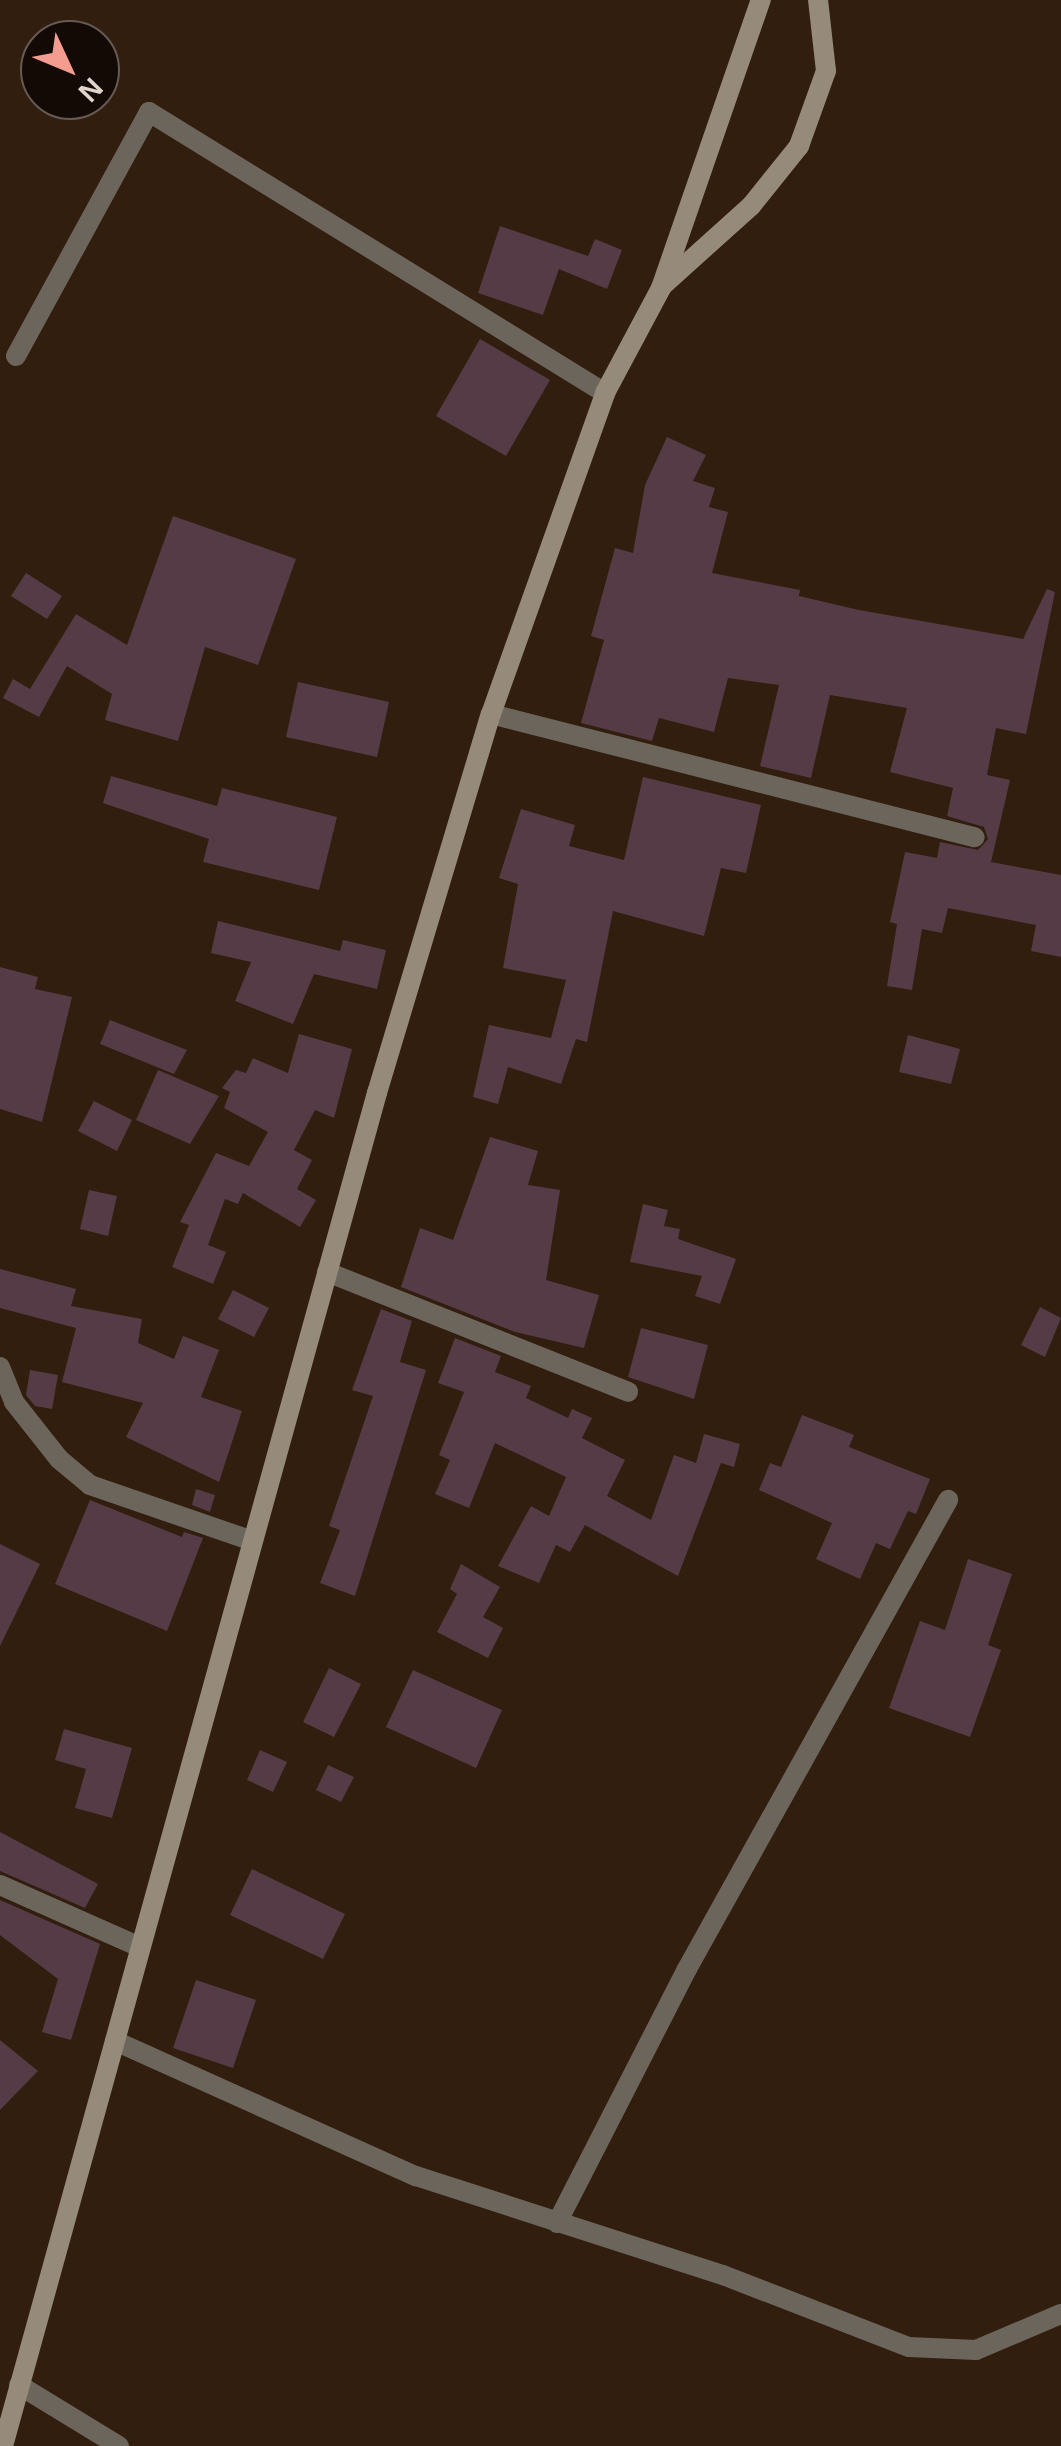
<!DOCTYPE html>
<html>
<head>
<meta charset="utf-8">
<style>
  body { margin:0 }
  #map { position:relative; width:1061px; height:2446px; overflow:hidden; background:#311e0e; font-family:Arial,sans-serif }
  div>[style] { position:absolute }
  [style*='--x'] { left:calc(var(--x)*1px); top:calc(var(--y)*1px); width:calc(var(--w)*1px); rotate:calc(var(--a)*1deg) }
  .building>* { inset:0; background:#553b45 }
  .minor>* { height:20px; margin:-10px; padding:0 10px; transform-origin:10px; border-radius:10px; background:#6c655b }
  .secondary>* { height:20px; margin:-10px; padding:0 10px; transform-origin:10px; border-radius:10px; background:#968b7b }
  span { translate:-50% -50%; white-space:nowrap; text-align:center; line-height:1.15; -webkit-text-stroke:9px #130a05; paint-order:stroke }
  .north { position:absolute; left:20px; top:20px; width:100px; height:100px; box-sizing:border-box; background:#130a05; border:2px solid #655b54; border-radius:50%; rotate:134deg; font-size:28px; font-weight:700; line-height:40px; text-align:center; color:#e1d4ca }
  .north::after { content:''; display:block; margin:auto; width:35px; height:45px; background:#f59c90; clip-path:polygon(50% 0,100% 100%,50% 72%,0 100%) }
</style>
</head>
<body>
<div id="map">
  <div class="building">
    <div style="clip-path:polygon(500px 226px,588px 256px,595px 239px,622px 250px,607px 289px,559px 269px,543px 315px,478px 293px)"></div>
    <div style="clip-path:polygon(480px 339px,550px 380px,506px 456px,436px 416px)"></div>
    <div style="clip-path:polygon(667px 437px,706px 455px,693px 481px,715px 488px,709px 507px,728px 512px,712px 573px,800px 590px,799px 596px,859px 610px,1023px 639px,1047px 589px,1055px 592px,1026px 734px,996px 728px,987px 775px,1010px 780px,991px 862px,1061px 875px,1061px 957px,1031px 951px,1036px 925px,948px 908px,942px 933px,922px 929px,912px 990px,887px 986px,897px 924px,890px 922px,905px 852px,937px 858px,940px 842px,978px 850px,988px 839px,984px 827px,947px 816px,953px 788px,890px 772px,907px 708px,830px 695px,811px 778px,760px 766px,779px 685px,728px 678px,714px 732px,659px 718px,652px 741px,581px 723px,604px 640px,591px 636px,615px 548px,633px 553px,645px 485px)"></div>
    <div style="clip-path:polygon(173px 516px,296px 559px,258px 665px,205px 647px,178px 741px,105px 720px,112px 694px,67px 666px,39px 717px,3px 698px,13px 679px,30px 689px,76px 614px,127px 645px)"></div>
    <div style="clip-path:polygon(26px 573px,62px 596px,47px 619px,11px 596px)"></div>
    <div style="clip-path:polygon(298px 682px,389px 702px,377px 757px,286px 737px)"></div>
    <div style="clip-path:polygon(111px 776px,217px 806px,222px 788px,337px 817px,319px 890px,203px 862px,209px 839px,103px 803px)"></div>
    <div style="clip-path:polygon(643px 777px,761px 805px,746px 873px,721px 868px,704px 936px,613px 911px,587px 1042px,576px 1039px,561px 1084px,508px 1067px,498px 1104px,473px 1097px,489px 1025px,551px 1038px,566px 980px,503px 968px,518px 884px,499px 878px,521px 809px,575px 825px,569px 846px,624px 860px)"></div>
    <div style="clip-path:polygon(218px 921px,340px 951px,343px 940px,386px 950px,377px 989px,314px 974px,293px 1024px,235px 1001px,251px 962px,211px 953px)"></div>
    <div style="clip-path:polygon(0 967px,38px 977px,35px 989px,72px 997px,42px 1122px,0 1109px)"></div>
    <div style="clip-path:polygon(110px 1020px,187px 1050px,174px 1074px,100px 1044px)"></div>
    <div style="clip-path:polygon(299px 1034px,352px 1049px,334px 1118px,315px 1110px,294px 1150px,312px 1160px,297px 1189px,316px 1200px,300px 1227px,243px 1193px,238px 1204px,225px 1199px,208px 1245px,226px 1252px,213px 1284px,172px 1267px,189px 1225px,180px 1222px,216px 1153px,249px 1166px,268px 1132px,224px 1108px,230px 1092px,222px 1088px,236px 1070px,246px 1073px,253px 1058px,288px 1073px)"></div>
    <div style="clip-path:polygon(908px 1035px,960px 1049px,951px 1084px,899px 1072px)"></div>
    <div style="clip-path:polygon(158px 1070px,219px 1096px,190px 1144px,136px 1120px)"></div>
    <div style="clip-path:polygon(94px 1101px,132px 1120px,117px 1151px,78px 1131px)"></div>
    <div style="clip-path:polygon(490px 1137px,538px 1151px,528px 1185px,560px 1190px,546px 1280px,599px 1295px,584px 1348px,515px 1332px,401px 1287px,420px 1228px,453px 1240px)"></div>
    <div style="clip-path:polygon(89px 1190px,117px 1196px,108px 1236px,80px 1229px)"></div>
    <div style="clip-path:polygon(643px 1204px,668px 1210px,664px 1226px,680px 1229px,678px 1239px,736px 1259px,720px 1304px,695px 1296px,702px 1276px,630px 1262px)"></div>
    <div style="clip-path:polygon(0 1269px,76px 1289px,71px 1306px,142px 1319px,138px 1343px,174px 1359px,183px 1336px,219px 1350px,201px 1397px,242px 1411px,219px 1482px,126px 1437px,143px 1403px,62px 1382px,76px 1328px,0 1308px)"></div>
    <div style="clip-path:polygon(233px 1290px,269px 1308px,254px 1337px,218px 1319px)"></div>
    <div style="clip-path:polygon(1040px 1307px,1061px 1318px,1045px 1357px,1021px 1345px)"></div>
    <div style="clip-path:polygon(381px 1309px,412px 1321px,400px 1362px,426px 1370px,355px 1596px,320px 1583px,340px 1530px,329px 1526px,373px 1396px,352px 1390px)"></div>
    <div style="clip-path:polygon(641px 1328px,708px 1345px,694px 1399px,628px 1377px)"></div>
    <div style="clip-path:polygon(455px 1338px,501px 1356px,495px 1372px,531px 1386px,526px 1398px,568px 1418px,572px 1409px,592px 1418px,582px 1438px,625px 1460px,607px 1496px,651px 1520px,674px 1455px,696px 1463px,704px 1434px,740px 1444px,734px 1467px,721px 1463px,678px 1576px,585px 1525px,570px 1552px,556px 1545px,539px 1583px,498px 1566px,531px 1506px,549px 1516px,566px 1477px,495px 1443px,469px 1508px,435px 1494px,450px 1460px,439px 1455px,464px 1392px,438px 1383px)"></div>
    <div style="clip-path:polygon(30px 1370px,58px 1375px,52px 1409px,35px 1406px,26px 1395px)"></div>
    <div style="clip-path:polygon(802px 1415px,854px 1435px,849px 1447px,930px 1479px,916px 1514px,908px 1511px,890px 1549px,876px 1543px,860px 1579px,816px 1559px,832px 1523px,759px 1490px,770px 1463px,781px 1467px)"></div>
    <div style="clip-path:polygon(196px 1489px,215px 1495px,210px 1512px,192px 1505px)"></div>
    <div style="clip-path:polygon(90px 1500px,182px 1537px,184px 1532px,203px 1538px,167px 1631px,55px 1584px)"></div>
    <div style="clip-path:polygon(0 1544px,40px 1564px,0 1646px)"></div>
    <div style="clip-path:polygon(968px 1559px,1012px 1574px,988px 1645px,1001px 1650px,970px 1737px,889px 1708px,920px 1621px,945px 1630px)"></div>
    <div style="clip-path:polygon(461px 1564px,500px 1587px,483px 1617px,503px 1628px,488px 1658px,437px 1632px,457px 1594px,450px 1589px)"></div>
    <div style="clip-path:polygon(329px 1668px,361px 1684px,334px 1737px,303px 1722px)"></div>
    <div style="clip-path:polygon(413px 1670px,502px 1710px,476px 1768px,386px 1727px)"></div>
    <div style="clip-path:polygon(64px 1729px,132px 1748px,112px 1818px,75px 1808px,86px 1769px,55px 1760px)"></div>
    <div style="clip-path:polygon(260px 1750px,287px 1762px,273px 1792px,247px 1780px)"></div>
    <div style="clip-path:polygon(328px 1765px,354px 1777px,341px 1802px,316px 1790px)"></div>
    <div style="clip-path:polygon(0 1832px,98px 1884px,85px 1908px,0 1871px)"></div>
    <div style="clip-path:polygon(252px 1869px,345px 1914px,323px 1959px,230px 1915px)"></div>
    <div style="clip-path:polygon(0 1900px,100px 1944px,71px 2040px,42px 2032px,58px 1979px,0 1935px)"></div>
    <div style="clip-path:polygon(196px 1980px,256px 2000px,233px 2068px,173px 2048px)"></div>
    <div style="clip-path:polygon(0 2040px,38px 2071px,0 2110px)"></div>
  </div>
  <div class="minor">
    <div style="--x:16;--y:356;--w:278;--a:-61.4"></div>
    <div style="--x:149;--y:112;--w:536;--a:31.64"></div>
    <div style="--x:491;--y:714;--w:499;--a:14.3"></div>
    <div style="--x:327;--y:1272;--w:324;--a:21.7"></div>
    <div style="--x:0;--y:1367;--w:38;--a:68"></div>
    <div style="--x:14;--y:1402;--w:73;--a:51.7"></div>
    <div style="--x:59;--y:1459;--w:40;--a:40"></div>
    <div style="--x:90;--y:1485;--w:172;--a:19"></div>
    <div style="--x:0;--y:1885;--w:153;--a:23.9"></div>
    <div style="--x:115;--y:2041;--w:330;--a:24.2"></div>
    <div style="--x:416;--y:2176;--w:323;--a:17.9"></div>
    <div style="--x:723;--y:2275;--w:199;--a:21.2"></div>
    <div style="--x:909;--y:2347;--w:67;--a:2.6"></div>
    <div style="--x:976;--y:2350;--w:92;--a:-23"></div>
    <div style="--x:557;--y:2223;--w:285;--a:-62.9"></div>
    <div style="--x:687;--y:1969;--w:537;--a:-60.9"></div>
    <div style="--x:19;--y:2385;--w:117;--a:31.4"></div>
  </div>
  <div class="secondary">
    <div style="--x:662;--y:286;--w:120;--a:-42"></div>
    <div style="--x:751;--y:206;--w:77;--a:-51.3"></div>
    <div style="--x:799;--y:146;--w:80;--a:-70.2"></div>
    <div style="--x:826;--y:71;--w:71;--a:-96.4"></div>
    <div style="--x:3;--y:2446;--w:1404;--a:-74.55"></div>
    <div style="--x:377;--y:1093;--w:396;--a:-73.3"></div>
    <div style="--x:491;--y:714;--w:341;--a:-70.4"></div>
    <div style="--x:605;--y:393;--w:119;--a:-61.9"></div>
    <div style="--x:661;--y:288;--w:305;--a:-70.9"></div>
  </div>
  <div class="north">N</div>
</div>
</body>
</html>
